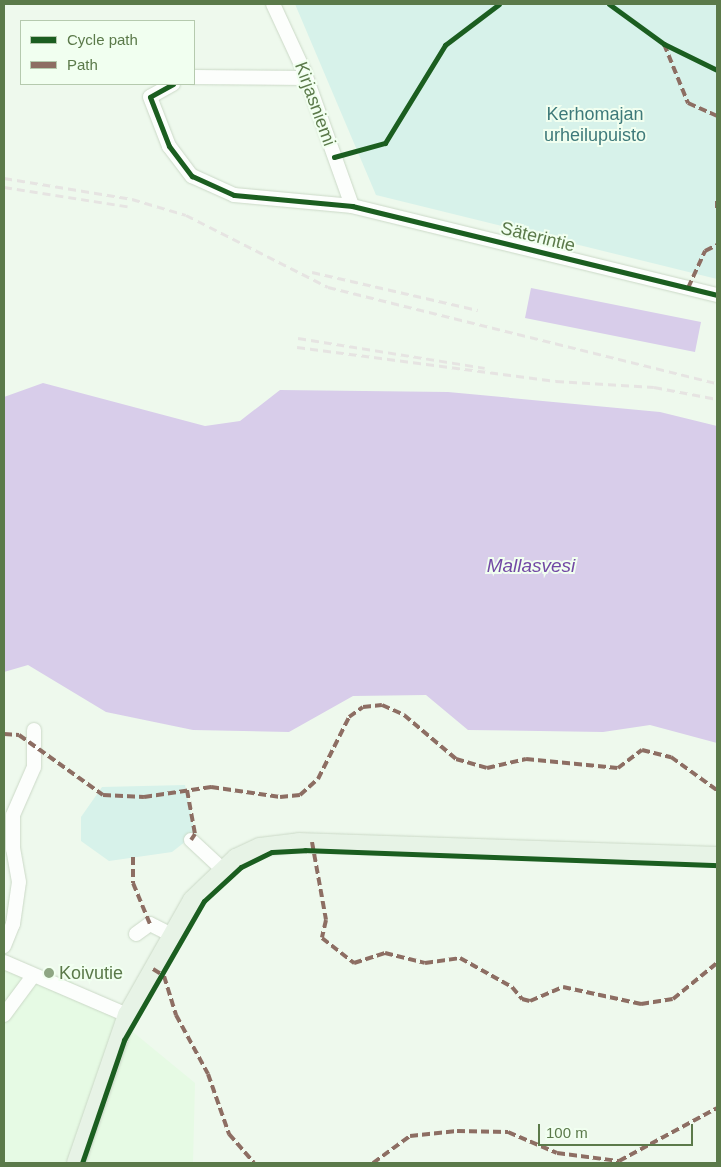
<!DOCTYPE html>
<html>
<head>
<meta charset="utf-8">
<style>
  body { margin:0 }
  #map { position:relative; width:721px; height:1167px; overflow:hidden; background:#eef9ed; font-family:Helvetica,sans-serif }
  div>[style] { position:absolute }
  [style*='--x'] { left:calc(var(--x)*1px); top:calc(var(--y)*1px); width:calc(var(--w)*1px); rotate:calc(var(--a)*1deg) }
  .residential>* { inset:0; background:#e6fae4 }
  .green>* { inset:0; background:#d7f2ea }
  .water>* { inset:0; background:#d8cdea }
  .roads { filter:drop-shadow(0 0 1px #cbd9c7) drop-shadow(0 0 1px #cbd9c7) }
  .minor>* { height:14px; margin:-7px; padding:0 7px; transform-origin:7px; border-radius:7px; background:#fcfefc }
  .major>* { height:18px; margin:-9px; padding:0 9px; transform-origin:9px; border-radius:9px; background:#e7f3e6 }
  .rail>* { height:3px; margin-top:-1.5px; transform-origin:0; background:repeating-linear-gradient(90deg,#e6e4e2 0 8px,transparent 0 13px) }
  .quiet>* { height:4px; margin-top:-2px; transform-origin:0; background:repeating-linear-gradient(90deg,#8d6e63 0 8px,transparent 0 12px) }
  .cycleway>* { height:5px; margin:-2.5px; padding:0 2.5px; transform-origin:2.5px; border-radius:2.5px; background:#1b5e20 }
  .dots>* { width:14px; height:14px; translate:-50% -50%; box-sizing:border-box; border:2px solid #f1fff0; border-radius:50% }
  span { translate:-50% -50%; white-space:nowrap; text-align:center; line-height:1.15; -webkit-text-stroke:4px #f1fff0; paint-order:stroke }
  .street-label { font-size:18px; color:#5b7a4a }
  .park-label { font-size:18px; color:#3e7a7a }
  .poi-label { font-size:18px; color:#5b7a4a }
  .left { translate:0 -50%; text-align:left }
  .water-label { font-size:19px; color:#734aa5; font-style:italic }
  .frame { position:absolute; inset:0; border:5px solid #5b7a4a; pointer-events:none }
  .legend { position:absolute; left:20px; top:20px; width:175px; height:65px; box-sizing:border-box; background:#f1fff0; border:1px solid #b5caae; margin:0; padding:6px 9px; list-style:none; font-size:15px; color:#5b7a4a }
  .legend li { display:flex; align-items:center; gap:10px; height:25px }
  .legend b { width:25px; border:1px solid #b5caae }
  .scale { position:absolute; left:538px; top:1124px; width:155px; height:22px; box-sizing:border-box; border:2px solid #5b7a4a; border-top:0; padding-left:6px; font-size:15px; line-height:18px; white-space:nowrap; color:#5b7a4a; -webkit-text-stroke:4px #f1fff0; paint-order:stroke }
</style>
</head>
<body>
<div id="map">
  <div class="residential">
    <div style="clip-path:polygon(4px 957px,71px 981px,195px 1083px,193px 1163px,4px 1163px)"></div>
  </div>
  <div class="green">
    <div style="clip-path:polygon(295px 4px,717px 4px,717px 279px,376px 195px)"></div>
    <div style="clip-path:polygon(185px 785px,195px 834px,172px 852px,109px 861px,81px 841px,81px 817px,102px 787px)"></div>
  </div>
  <div class="water">
    <div style="clip-path:polygon(531px 288px,701px 322px,695px 352px,525px 318px)"></div>
    <div style="clip-path:polygon(43px 383px,205px 426px,240px 421px,280px 390px,448px 392px,660px 412px,717px 426px,717px 743px,650px 725px,603px 732px,468px 730px,426px 695px,353px 696px,289px 732px,193px 730px,106px 712px,28px 665px,4px 672px,4px 397px)"></div>
  </div>
  <div class="roads">
    <div class="minor">
      <div style="--x:273;--y:4;--w:74;--a:65.2"></div>
      <div style="--x:304;--y:71;--w:143;--a:70.4"></div>
      <div style="--x:194;--y:77;--w:112;--a:0.5"></div>
      <div style="--x:173;--y:84;--w:26;--a:151"></div>
      <div style="--x:150;--y:97;--w:53;--a:68.8"></div>
      <div style="--x:169;--y:146;--w:38;--a:53"></div>
      <div style="--x:192;--y:176;--w:46;--a:24.3"></div>
      <div style="--x:234;--y:195;--w:119;--a:5.3"></div>
      <div style="--x:352;--y:206;--w:376;--a:13.7"></div>
      <div style="--x:191;--y:840;--w:41;--a:43"></div>
      <div style="--x:136;--y:934;--w:17;--a:-36"></div>
      <div style="--x:150;--y:924;--w:25;--a:27"></div>
      <div style="--x:4;--y:946;--w:24;--a:-68"></div>
      <div style="--x:13;--y:924;--w:42;--a:-81.9"></div>
      <div style="--x:19;--y:882;--w:34;--a:-100"></div>
      <div style="--x:13;--y:849;--w:34;--a:-90"></div>
      <div style="--x:13;--y:815;--w:52;--a:-66.4"></div>
      <div style="--x:34;--y:767;--w:37;--a:-90"></div>
      <div style="--x:4;--y:962;--w:134;--a:23.3"></div>
      <div style="--x:4;--y:1015;--w:49;--a:-53.4"></div>
    </div>
    <div class="major">
      <div style="--x:76;--y:1163;--w:157;--a:-71"></div>
      <div style="--x:127;--y:1015;--w:132;--a:-60.5"></div>
      <div style="--x:192;--y:900;--w:61;--a:-43.7"></div>
      <div style="--x:236;--y:858;--w:26;--a:-25"></div>
      <div style="--x:260;--y:847;--w:39;--a:-7"></div>
      <div style="--x:299;--y:842;--w:418;--a:1.9"></div>
    </div>
  </div>
  <div class="rail">
    <div style="--x:4;--y:178;--w:130;--a:9.3"></div>
    <div style="--x:132;--y:199;--w:56;--a:16.5"></div>
    <div style="--x:186;--y:215;--w:159;--a:26.9"></div>
    <div style="--x:328;--y:287;--w:401;--a:13.9"></div>
    <div style="--x:4;--y:187;--w:130;--a:8.9"></div>
    <div style="--x:312;--y:272;--w:170;--a:12.9"></div>
    <div style="--x:298;--y:338;--w:189;--a:9.1"></div>
    <div style="--x:297;--y:347;--w:261;--a:7.5"></div>
    <div style="--x:556;--y:381;--w:98;--a:3.5"></div>
    <div style="--x:654;--y:387;--w:64;--a:10.8"></div>
  </div>
  <div class="quiet">
    <div style="--x:664;--y:44;--w:64;--a:67.9"></div>
    <div style="--x:688;--y:103;--w:32;--a:24"></div>
    <div style="--x:717;--y:201;--w:7;--a:90"></div>
    <div style="--x:688;--y:288;--w:41;--a:-65.3"></div>
    <div style="--x:705;--y:251;--w:13;--a:-27"></div>
    <div style="--x:4;--y:734;--w:15;--a:4"></div>
    <div style="--x:19;--y:735;--w:103;--a:35.5"></div>
    <div style="--x:103;--y:795;--w:41;--a:2.8"></div>
    <div style="--x:144;--y:797;--w:68;--a:-8.5"></div>
    <div style="--x:211;--y:787;--w:70;--a:8.2"></div>
    <div style="--x:280;--y:797;--w:20;--a:-6"></div>
    <div style="--x:300;--y:795;--w:24;--a:-42"></div>
    <div style="--x:318;--y:779;--w:69;--a:-63.4"></div>
    <div style="--x:349;--y:717;--w:17;--a:-36"></div>
    <div style="--x:363;--y:707;--w:19;--a:-6"></div>
    <div style="--x:382;--y:705;--w:24;--a:24"></div>
    <div style="--x:404;--y:715;--w:68;--a:40.2"></div>
    <div style="--x:456;--y:759;--w:32;--a:16"></div>
    <div style="--x:487;--y:768;--w:40;--a:-13"></div>
    <div style="--x:526;--y:759;--w:92;--a:5.6"></div>
    <div style="--x:618;--y:768;--w:30;--a:-37"></div>
    <div style="--x:642;--y:750;--w:30;--a:14"></div>
    <div style="--x:671;--y:757;--w:57;--a:35.7"></div>
    <div style="--x:187;--y:790;--w:45;--a:79.7"></div>
    <div style="--x:195;--y:834;--w:7;--a:124"></div>
    <div style="--x:312;--y:842;--w:79;--a:79.8"></div>
    <div style="--x:326;--y:920;--w:18;--a:103"></div>
    <div style="--x:322;--y:938;--w:41;--a:38"></div>
    <div style="--x:354;--y:963;--w:33;--a:-18"></div>
    <div style="--x:385;--y:953;--w:41;--a:14"></div>
    <div style="--x:425;--y:963;--w:35;--a:-8"></div>
    <div style="--x:460;--y:958;--w:60;--a:29.1"></div>
    <div style="--x:512;--y:987;--w:16;--a:50"></div>
    <div style="--x:522;--y:999;--w:8;--a:14"></div>
    <div style="--x:530;--y:1001;--w:36;--a:-23"></div>
    <div style="--x:563;--y:987;--w:80;--a:12.3"></div>
    <div style="--x:641;--y:1004;--w:32;--a:-9"></div>
    <div style="--x:673;--y:999;--w:57;--a:-39.3"></div>
    <div style="--x:133;--y:857;--w:26;--a:90"></div>
    <div style="--x:133;--y:883;--w:44;--a:67.5"></div>
    <div style="--x:153;--y:969;--w:13;--a:32"></div>
    <div style="--x:164;--y:976;--w:41;--a:72.9"></div>
    <div style="--x:176;--y:1015;--w:67;--a:61.5"></div>
    <div style="--x:208;--y:1074;--w:64;--a:70.7"></div>
    <div style="--x:229;--y:1134;--w:38;--a:49"></div>
    <div style="--x:373;--y:1163;--w:46;--a:-36.1"></div>
    <div style="--x:410;--y:1136;--w:47;--a:-6.1"></div>
    <div style="--x:457;--y:1131;--w:51;--a:1.1"></div>
    <div style="--x:508;--y:1132;--w:53;--a:23.2"></div>
    <div style="--x:557;--y:1153;--w:63;--a:7.4"></div>
    <div style="--x:619;--y:1161;--w:111;--a:-28.4"></div>
  </div>
  <div class="cycleway">
    <div style="--x:609;--y:4;--w:68;--a:36"></div>
    <div style="--x:664;--y:44;--w:59;--a:26.1"></div>
    <div style="--x:173;--y:84;--w:26;--a:151"></div>
    <div style="--x:150;--y:97;--w:53;--a:68.8"></div>
    <div style="--x:169;--y:146;--w:38;--a:53"></div>
    <div style="--x:192;--y:176;--w:46;--a:24.3"></div>
    <div style="--x:234;--y:195;--w:119;--a:5.3"></div>
    <div style="--x:352;--y:206;--w:376;--a:13.7"></div>
    <div style="--x:334;--y:157;--w:53;--a:-15.4"></div>
    <div style="--x:385;--y:143;--w:115;--a:-58.5"></div>
    <div style="--x:445;--y:45;--w:68;--a:-37.2"></div>
    <div style="--x:82;--y:1163;--w:130;--a:-71.1"></div>
    <div style="--x:124;--y:1040;--w:160;--a:-60.1"></div>
    <div style="--x:204;--y:901;--w:50;--a:-42.6"></div>
    <div style="--x:241;--y:867;--w:34;--a:-26"></div>
    <div style="--x:272;--y:852;--w:33;--a:-3"></div>
    <div style="--x:305;--y:850;--w:412;--a:2.1"></div>
  </div>
  <div class="dots">
    <div style="left:49px;top:973px;background:#8ea683"></div>
  </div>
  <div class="street-label">
    <span style="left:315px;top:104px;rotate:70deg">Kirjasniemi</span>
    <span style="left:538px;top:237px;rotate:14deg">Säterintie</span>
  </div>
  <div class="park-label">
    <span style="left:595px;top:125px">Kerhomajan<br>urheilupuisto</span>
  </div>
  <div class="poi-label">
    <span class="left" style="left:59px;top:973px">Koivutie</span>
  </div>
  <div class="water-label">
    <span style="left:531px;top:566px">Mallasvesi</span>
  </div>
  <div class="frame"></div>
  <ul class="legend">
  <li><b style="height:6px;background:#1b5e20"></b>Cycle path</li>
  <li><b style="height:6px;background:#8d6e63"></b>Path</li>
  </ul>
  <div class="scale">100 m</div>
</div>
</body>
</html>
